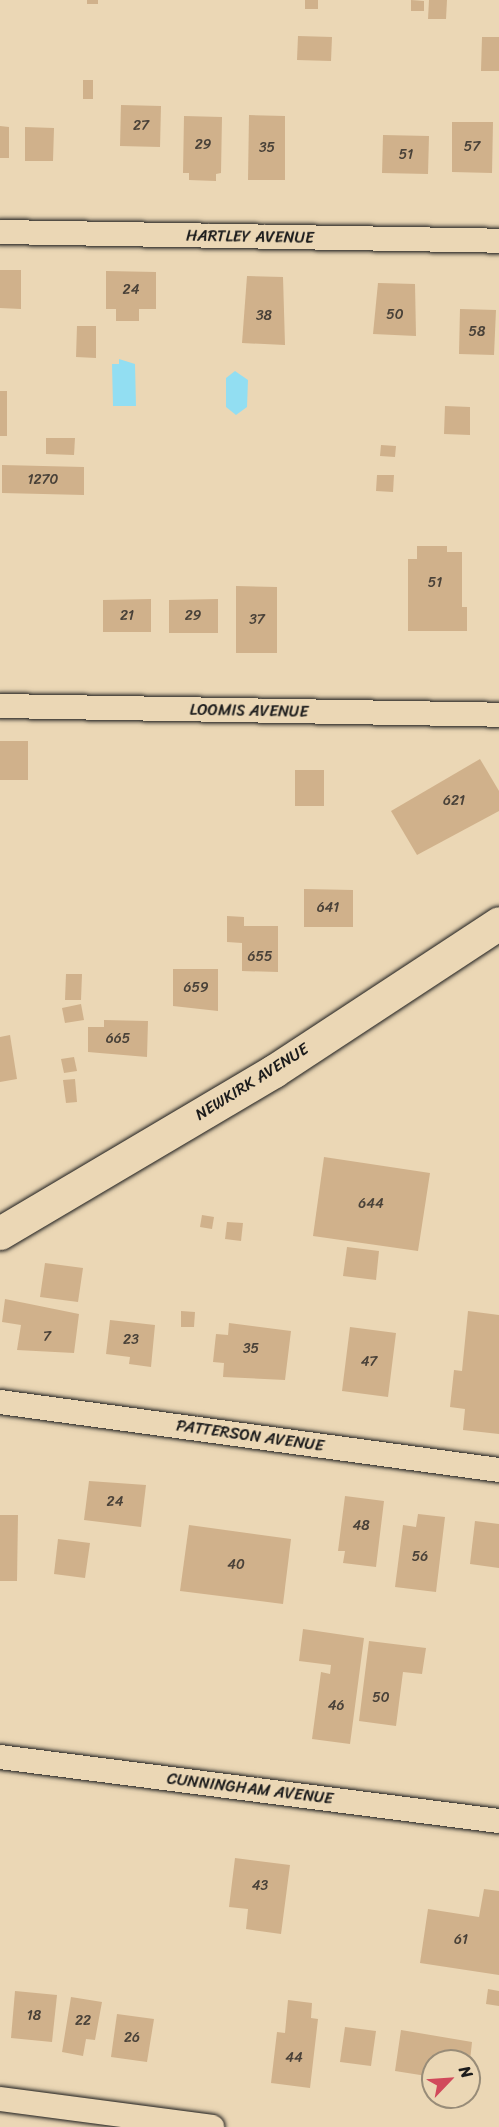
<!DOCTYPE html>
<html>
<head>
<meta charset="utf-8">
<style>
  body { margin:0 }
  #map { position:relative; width:499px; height:2127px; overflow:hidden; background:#ebd7b5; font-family:Sriracha,sans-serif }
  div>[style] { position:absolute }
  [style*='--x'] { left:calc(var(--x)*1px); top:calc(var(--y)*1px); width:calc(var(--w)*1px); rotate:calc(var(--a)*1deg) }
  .water>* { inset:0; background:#92def2 }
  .building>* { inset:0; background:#d0b18b }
  .roads { filter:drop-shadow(0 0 2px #1c1c1c) drop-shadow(0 0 2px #1c1c1c) }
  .street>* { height:24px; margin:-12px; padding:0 12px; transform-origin:12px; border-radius:12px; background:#ebd7b5 }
  .secondary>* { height:33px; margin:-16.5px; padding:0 16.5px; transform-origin:16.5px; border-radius:16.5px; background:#ebd7b5 }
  span { translate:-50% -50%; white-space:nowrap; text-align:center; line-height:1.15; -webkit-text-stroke:5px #ebd7b5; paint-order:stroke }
  .number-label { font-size:14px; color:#494138 }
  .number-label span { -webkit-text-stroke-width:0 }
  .street-label { font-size:16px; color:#1c1c1c }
  .north { position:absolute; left:421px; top:2049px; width:60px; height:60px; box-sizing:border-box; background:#ebd7b5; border:2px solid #988c78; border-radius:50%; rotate:65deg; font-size:16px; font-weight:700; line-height:24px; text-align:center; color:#1c1c1c }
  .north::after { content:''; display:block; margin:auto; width:21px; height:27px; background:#d1495b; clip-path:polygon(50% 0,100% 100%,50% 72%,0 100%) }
</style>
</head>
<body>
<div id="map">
  <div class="water">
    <div style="clip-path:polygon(119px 359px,135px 364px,136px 406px,113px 406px,112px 364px,119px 364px)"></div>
    <div style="clip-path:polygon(235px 371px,248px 380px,247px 407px,236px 415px,226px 407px,226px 378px)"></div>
  </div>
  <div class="building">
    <div style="clip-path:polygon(87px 0,98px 0,98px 4px,87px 4px)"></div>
    <div style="clip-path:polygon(305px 0,318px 0,318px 9px,305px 9px)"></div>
    <div style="clip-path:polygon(411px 0,424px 1px,424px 11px,411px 11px)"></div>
    <div style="clip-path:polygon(429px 0,447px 0,446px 19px,428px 19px)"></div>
    <div style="clip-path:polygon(298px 36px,332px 37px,331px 61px,297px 60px)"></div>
    <div style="clip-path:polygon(482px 37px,499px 37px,499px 71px,481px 71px)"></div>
    <div style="clip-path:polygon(83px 80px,93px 80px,93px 99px,83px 99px)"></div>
    <div style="clip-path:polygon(121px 105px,161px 106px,160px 147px,120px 146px)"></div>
    <div style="clip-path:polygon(249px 115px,285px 116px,285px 180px,248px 180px)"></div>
    <div style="clip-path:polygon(184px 116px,222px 117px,221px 173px,216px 174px,216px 181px,189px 180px,189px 173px,183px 173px)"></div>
    <div style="clip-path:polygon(452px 122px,493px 122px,492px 173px,452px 172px)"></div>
    <div style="clip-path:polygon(0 126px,9px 127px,9px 158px,0 158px)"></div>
    <div style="clip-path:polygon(25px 127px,54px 128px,53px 161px,25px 161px)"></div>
    <div style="clip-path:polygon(383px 135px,429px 136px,428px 174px,382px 173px)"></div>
    <div style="clip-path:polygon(0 270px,21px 270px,21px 309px,0 308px)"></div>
    <div style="clip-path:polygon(106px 271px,156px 272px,156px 309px,139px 309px,139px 321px,116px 321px,116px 309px,106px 309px)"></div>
    <div style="clip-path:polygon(247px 276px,283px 277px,285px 345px,242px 343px)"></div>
    <div style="clip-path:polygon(378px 283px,415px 284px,416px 336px,373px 334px)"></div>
    <div style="clip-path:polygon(460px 309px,496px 310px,494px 355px,459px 354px)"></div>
    <div style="clip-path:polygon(77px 326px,96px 326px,96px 358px,76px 357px)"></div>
    <div style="clip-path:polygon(0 391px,7px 391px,7px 436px,0 436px)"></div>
    <div style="clip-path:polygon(445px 406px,470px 407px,470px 435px,444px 434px)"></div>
    <div style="clip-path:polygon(46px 438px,75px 438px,74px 455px,46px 454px)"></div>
    <div style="clip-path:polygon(381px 445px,396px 446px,395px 457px,380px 456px)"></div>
    <div style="clip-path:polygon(2px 465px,84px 467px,84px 495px,2px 493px)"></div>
    <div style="clip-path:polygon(377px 475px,394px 475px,393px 492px,376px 491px)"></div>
    <div style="clip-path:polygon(417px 546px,447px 546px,447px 552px,462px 552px,462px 607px,467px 607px,467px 631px,408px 631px,408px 559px,417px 559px)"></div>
    <div style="clip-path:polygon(236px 586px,277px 587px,277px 653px,236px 653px)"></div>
    <div style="clip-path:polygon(151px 599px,151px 632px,103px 632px,103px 600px)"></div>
    <div style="clip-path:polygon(218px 599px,218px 633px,169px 633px,169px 600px)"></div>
    <div style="clip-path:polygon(0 741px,28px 741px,28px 780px,0 780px)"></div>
    <div style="clip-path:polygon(480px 759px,499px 791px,499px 811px,417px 855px,391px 811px)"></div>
    <div style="clip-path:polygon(295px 770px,324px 770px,324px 806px,295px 806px)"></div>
    <div style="clip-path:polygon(304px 889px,353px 890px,353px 927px,304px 927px)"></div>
    <div style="clip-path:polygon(227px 916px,244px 917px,244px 926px,278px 926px,278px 972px,242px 971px,242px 943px,227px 942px)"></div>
    <div style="clip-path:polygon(173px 969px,218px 969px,218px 1011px,173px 1006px)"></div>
    <div style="clip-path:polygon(66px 974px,82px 974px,81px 1000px,65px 1000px)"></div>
    <div style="clip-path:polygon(81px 1004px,84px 1020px,65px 1023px,62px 1008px)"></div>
    <div style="clip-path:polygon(104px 1020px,148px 1021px,147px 1057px,88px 1052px,88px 1027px,104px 1027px)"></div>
    <div style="clip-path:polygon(10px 1035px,17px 1079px,0 1082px,0 1037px)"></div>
    <div style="clip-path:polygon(74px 1057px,77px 1071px,64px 1073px,61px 1059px)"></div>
    <div style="clip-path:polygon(75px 1079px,77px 1102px,66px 1103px,63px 1080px)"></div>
    <div style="clip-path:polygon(324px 1157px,430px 1173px,418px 1251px,313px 1236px)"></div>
    <div style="clip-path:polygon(202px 1215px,214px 1217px,212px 1229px,200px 1227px)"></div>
    <div style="clip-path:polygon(227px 1222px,243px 1223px,241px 1241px,225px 1239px)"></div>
    <div style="clip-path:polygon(347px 1247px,379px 1251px,376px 1280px,343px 1276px)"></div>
    <div style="clip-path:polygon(45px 1263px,83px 1268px,78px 1302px,40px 1297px)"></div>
    <div style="clip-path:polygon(5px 1299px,79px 1314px,74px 1353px,17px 1350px,21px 1325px,2px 1322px)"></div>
    <div style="clip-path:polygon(181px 1311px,195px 1312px,194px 1327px,181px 1327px)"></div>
    <div style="clip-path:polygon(468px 1311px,499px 1315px,499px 1434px,463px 1430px,465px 1409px,450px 1407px,454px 1370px,462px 1371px)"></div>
    <div style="clip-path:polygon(110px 1320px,155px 1325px,151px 1367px,129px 1364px,130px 1357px,106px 1354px)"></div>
    <div style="clip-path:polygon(229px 1323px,291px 1331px,285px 1380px,223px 1377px,224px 1363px,213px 1362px,216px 1334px,228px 1335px)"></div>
    <div style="clip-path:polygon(350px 1327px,396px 1333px,388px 1397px,342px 1391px)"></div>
    <div style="clip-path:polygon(89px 1481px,146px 1485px,141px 1527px,84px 1520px)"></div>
    <div style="clip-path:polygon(345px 1496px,384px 1501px,376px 1567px,343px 1563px,345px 1551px,338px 1551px)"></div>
    <div style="clip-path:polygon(418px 1514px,445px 1517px,436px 1592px,395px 1587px,403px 1525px,416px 1527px)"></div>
    <div style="clip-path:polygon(0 1515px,18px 1515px,17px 1581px,0 1581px)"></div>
    <div style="clip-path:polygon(475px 1521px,499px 1524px,499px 1568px,470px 1564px)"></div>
    <div style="clip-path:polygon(189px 1525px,291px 1539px,283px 1604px,180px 1591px)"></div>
    <div style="clip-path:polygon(58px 1539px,90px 1543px,85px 1578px,54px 1574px)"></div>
    <div style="clip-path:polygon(303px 1629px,364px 1638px,350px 1744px,312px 1739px,321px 1672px,330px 1674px,331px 1665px,299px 1661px)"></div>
    <div style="clip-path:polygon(369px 1641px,426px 1648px,422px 1674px,403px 1672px,396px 1726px,359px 1721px)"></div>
    <div style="clip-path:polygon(235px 1858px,290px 1865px,281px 1934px,246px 1929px,248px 1909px,229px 1907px)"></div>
    <div style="clip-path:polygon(484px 1889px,499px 1891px,499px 1975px,420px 1963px,428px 1909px,479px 1917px)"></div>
    <div style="clip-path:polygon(488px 1989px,499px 1991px,499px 2006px,486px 2004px)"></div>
    <div style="clip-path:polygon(15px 1991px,57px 1995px,52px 2042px,11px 2038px)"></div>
    <div style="clip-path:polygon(71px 1997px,102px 2002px,95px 2040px,86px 2039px,83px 2056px,62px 2052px)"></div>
    <div style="clip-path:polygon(288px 2000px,312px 2003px,311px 2018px,318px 2019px,310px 2088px,271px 2083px,277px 2032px,285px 2033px)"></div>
    <div style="clip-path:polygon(117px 2014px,154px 2019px,147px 2062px,111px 2057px)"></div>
    <div style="clip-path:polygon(345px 2027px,376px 2031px,371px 2066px,340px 2062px)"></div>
    <div style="clip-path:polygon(401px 2030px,472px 2042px,470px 2061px,433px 2061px,433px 2077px,395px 2071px)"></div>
  </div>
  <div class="roads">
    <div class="street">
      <div style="--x:0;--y:232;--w:499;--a:1"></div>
      <div style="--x:0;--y:706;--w:499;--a:1"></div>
      <div style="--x:0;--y:1402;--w:504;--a:7.76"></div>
      <div style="--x:0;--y:1757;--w:503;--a:7.31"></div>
      <div style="--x:0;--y:2099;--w:214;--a:7.5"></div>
    </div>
    <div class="secondary">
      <div style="--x:0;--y:1233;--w:318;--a:-30.6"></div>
      <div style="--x:274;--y:1071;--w:269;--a:-33.3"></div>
    </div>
  </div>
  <div class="number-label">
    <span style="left:141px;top:126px">27</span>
    <span style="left:203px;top:145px">29</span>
    <span style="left:472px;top:147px">57</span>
    <span style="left:267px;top:148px">35</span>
    <span style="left:406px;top:155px">51</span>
    <span style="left:131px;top:290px">24</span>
    <span style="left:395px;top:315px">50</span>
    <span style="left:264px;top:316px">38</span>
    <span style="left:477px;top:332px">58</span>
    <span style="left:43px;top:480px">1270</span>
    <span style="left:435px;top:583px">51</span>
    <span style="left:127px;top:616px">21</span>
    <span style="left:193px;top:616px">29</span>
    <span style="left:257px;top:620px">37</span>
    <span style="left:454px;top:801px">621</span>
    <span style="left:328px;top:908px">641</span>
    <span style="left:260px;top:957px">655</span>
    <span style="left:196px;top:988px">659</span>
    <span style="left:118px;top:1039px">665</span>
    <span style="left:371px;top:1204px">644</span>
    <span style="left:47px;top:1337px">7</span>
    <span style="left:131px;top:1340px">23</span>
    <span style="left:251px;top:1349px">35</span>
    <span style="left:369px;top:1362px">47</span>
    <span style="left:115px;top:1502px">24</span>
    <span style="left:361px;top:1526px">48</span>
    <span style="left:420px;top:1557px">56</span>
    <span style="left:236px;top:1565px">40</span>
    <span style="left:381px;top:1698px">50</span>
    <span style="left:336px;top:1706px">46</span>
    <span style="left:260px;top:1886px">43</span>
    <span style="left:461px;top:1940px">61</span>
    <span style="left:34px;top:2016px">18</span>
    <span style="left:83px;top:2021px">22</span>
    <span style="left:132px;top:2038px">26</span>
    <span style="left:294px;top:2058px">44</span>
  </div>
  <div class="street-label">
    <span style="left:250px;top:237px;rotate:1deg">HARTLEY AVENUE</span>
    <span style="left:249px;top:711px;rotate:1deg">LOOMIS AVENUE</span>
    <span style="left:252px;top:1082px;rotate:-32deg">NEWKIRK AVENUE</span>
    <span style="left:250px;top:1436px;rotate:8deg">PATTERSON AVENUE</span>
    <span style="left:250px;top:1789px;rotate:7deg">CUNNINGHAM AVENUE</span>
  </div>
  <div class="north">N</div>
</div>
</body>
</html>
